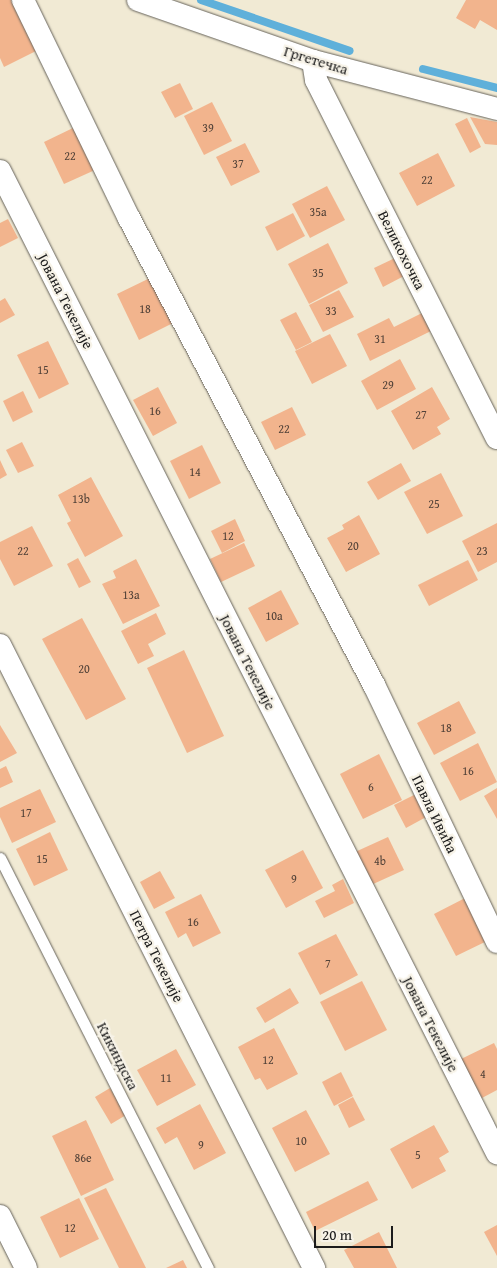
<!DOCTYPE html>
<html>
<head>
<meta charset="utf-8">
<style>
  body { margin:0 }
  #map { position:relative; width:497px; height:1268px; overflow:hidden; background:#f1ead4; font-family:"Gentium Book Plus",serif }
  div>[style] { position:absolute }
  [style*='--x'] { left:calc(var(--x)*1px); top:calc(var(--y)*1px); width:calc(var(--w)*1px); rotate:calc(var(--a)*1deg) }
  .stream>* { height:8px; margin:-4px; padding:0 4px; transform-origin:4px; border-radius:4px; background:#5fb0da }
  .building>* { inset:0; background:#f2b48d }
  .roads { filter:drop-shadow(0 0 1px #67645c) drop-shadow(0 0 1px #67645c) }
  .service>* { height:11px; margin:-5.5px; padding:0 5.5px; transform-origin:5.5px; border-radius:5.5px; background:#fff }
  .minor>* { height:22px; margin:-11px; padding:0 11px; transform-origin:11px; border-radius:11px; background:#fff }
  span { translate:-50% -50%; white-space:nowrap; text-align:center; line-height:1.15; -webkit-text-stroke:4.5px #f7f3e8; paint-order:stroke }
  .number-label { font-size:12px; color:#524238 }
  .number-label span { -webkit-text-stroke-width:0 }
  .street-label { font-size:15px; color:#1c1c1c }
  .scale { position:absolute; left:314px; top:1226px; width:79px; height:22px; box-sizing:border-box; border:2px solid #1c1c1c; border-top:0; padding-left:6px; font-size:15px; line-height:18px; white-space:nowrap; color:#1c1c1c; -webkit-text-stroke:4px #f7f3e8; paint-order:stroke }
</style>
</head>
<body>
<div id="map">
  <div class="stream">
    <div style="--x:201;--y:0;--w:157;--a:18.9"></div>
    <div style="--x:423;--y:69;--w:76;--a:14.4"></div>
  </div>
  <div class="building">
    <div style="clip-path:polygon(0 0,11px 0,36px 51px,4px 67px,0 58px)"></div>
    <div style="clip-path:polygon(466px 0,497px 0,497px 30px,480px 20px,475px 29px,456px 18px)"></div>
    <div style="clip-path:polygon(180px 83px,193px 109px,175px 118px,161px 92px)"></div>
    <div style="clip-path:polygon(212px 102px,232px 141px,204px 155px,184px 116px)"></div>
    <div style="clip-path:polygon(470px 117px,497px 122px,497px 145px,485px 144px)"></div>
    <div style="clip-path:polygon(467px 118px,481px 147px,470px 153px,455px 124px)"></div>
    <div style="clip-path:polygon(75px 127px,95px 170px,64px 184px,44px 142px)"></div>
    <div style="clip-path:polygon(245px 143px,260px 172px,231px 186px,216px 157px)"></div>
    <div style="clip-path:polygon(438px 153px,455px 186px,417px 206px,399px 173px)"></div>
    <div style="clip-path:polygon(327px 186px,345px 220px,310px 238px,292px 204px)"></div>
    <div style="clip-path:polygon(293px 213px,305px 236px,277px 251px,265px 227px)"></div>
    <div style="clip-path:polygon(8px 219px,18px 238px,0 247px,0 223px)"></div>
    <div style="clip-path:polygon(328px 243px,348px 283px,309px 304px,288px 264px)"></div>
    <div style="clip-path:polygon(395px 258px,404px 276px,383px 287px,374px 268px)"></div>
    <div style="clip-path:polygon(150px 278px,173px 323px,139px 340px,117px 294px)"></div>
    <div style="clip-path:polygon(339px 290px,354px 317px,323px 332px,309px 305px)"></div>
    <div style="clip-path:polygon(5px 298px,15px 315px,0 323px,0 301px)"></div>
    <div style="clip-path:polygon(296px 312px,312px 342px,296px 350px,280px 320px)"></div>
    <div style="clip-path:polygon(422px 313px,431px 331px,370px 361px,357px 334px,389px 318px,394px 327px)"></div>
    <div style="clip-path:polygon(330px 334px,347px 366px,312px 384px,295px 351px)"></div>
    <div style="clip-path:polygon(48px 341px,69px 384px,39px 399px,17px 355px)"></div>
    <div style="clip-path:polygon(400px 359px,416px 389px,377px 410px,361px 381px)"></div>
    <div style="clip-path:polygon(158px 387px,177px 423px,153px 436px,133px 400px)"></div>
    <div style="clip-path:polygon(432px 387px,450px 419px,437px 427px,441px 434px,413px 450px,391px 411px)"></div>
    <div style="clip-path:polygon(23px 391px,33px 412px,13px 422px,3px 401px)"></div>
    <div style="clip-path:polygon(292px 407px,306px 435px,275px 450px,261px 422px)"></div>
    <div style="clip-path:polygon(22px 442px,34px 466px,18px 473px,6px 450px)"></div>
    <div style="clip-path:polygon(202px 445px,221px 483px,189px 499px,170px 461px)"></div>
    <div style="clip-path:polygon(0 460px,7px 475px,0 479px)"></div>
    <div style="clip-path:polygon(401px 463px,411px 481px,378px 500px,367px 482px)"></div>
    <div style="clip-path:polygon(441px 473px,463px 516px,427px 534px,404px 492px)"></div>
    <div style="clip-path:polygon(91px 477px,123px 536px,85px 557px,67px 523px,71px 521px,58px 495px)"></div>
    <div style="clip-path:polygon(359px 515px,380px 554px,346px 572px,327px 538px,344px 529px,342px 525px)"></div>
    <div style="clip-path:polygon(235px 519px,245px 541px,222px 553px,211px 531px)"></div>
    <div style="clip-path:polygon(497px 523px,497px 562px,478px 572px,462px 541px)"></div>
    <div style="clip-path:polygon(32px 526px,53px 566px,14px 586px,0 559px,0 542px)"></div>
    <div style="clip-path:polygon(244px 543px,255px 566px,221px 582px,210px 559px)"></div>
    <div style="clip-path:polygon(78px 558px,91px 582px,79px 588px,67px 564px)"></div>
    <div style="clip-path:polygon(136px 559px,160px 606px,123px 624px,102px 584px,116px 578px,113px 571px)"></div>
    <div style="clip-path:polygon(468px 560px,478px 580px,429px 606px,418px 585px)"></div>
    <div style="clip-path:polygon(281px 590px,299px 624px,266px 642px,248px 608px)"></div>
    <div style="clip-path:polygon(156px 613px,166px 634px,148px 644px,154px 656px,138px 664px,121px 631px)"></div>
    <div style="clip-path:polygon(82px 618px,126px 699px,86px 720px,42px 639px)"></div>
    <div style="clip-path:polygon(184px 650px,224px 736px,187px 753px,147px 668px)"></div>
    <div style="clip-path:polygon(459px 701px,476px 733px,434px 755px,417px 723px)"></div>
    <div style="clip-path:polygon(0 725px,17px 753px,0 762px)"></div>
    <div style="clip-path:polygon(478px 743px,497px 782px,460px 801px,440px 763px)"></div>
    <div style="clip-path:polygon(379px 754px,402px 800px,363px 819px,340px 774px)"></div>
    <div style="clip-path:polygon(6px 766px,13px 782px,0 788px,0 769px)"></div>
    <div style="clip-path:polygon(497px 788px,497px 819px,484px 796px)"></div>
    <div style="clip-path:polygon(40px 789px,56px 822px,12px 843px,0 817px,0 808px)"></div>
    <div style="clip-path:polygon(416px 794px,428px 816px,406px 828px,394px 805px)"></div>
    <div style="clip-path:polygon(50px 832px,68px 870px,34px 886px,16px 849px)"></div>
    <div style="clip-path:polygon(388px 837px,404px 870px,371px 885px,355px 852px)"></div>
    <div style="clip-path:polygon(303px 850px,323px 888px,286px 908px,265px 870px)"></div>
    <div style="clip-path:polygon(160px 871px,175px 898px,154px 909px,140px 882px)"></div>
    <div style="clip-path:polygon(343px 879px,354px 903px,324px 918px,315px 901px,335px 891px,332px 885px)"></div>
    <div style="clip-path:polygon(201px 894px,221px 933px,193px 947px,186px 933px,178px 938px,165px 912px)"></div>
    <div style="clip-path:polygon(467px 897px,489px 940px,456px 956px,434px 914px)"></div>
    <div style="clip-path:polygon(336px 934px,358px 975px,320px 995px,298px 953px)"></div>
    <div style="clip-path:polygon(362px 981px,387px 1030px,345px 1051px,320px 1002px)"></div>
    <div style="clip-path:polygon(290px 988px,299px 1003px,265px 1023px,256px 1008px)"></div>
    <div style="clip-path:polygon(274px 1028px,298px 1074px,267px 1090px,260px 1078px,255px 1080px,238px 1047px)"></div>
    <div style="clip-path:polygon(494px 1043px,497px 1049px,497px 1090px,482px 1098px,461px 1059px)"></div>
    <div style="clip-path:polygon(176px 1049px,196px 1085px,157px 1106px,137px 1070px)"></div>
    <div style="clip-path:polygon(341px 1072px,353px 1096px,334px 1106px,322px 1082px)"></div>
    <div style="clip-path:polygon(110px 1088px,126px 1115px,111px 1124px,95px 1097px)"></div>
    <div style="clip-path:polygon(353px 1097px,365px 1120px,349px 1128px,338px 1105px)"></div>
    <div style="clip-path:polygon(200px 1104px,226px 1153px,194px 1170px,177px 1137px,165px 1144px,156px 1128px)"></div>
    <div style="clip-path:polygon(306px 1110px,330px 1154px,295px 1172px,272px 1128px)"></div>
    <div style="clip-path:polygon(86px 1120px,114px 1180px,81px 1196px,52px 1136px)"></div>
    <div style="clip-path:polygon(434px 1125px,449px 1152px,439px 1158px,446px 1171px,412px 1189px,390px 1149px)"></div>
    <div style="clip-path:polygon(368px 1181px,378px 1200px,315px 1231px,306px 1212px)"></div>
    <div style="clip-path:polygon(106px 1188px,146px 1268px,119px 1268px,84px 1198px)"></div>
    <div style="clip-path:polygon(79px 1198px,99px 1239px,60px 1258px,40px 1217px)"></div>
    <div style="clip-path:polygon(497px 1225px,497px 1256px,484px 1232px)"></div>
    <div style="clip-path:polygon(379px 1232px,397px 1268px,354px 1268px,344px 1250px)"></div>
    <div style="clip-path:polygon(183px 1260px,187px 1268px,166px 1268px)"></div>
  </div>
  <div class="roads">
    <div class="service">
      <div style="--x:0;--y:858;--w:460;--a:63.1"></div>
    </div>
    <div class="minor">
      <div style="--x:23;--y:0;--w:242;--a:64.1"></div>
      <div style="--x:129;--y:218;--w:527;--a:62.32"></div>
      <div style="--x:374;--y:685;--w:285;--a:64.4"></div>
      <div style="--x:138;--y:0;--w:185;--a:19.2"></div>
      <div style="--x:313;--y:61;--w:190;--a:14.6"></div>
      <div style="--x:313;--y:61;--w:19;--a:81"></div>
      <div style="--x:316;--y:80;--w:401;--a:63.2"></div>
      <div style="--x:0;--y:171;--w:1101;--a:63.16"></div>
      <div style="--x:0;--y:645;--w:698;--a:63.25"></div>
      <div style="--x:0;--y:1216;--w:58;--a:63.4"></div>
    </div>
  </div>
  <div class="number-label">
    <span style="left:208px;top:128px">39</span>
    <span style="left:70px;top:156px">22</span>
    <span style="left:238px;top:164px">37</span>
    <span style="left:427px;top:180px">22</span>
    <span style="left:318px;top:212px">35a</span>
    <span style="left:318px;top:273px">35</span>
    <span style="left:145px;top:309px">18</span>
    <span style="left:331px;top:311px">33</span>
    <span style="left:380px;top:339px">31</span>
    <span style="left:43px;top:370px">15</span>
    <span style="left:388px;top:385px">29</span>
    <span style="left:155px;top:411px">16</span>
    <span style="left:421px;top:415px">27</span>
    <span style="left:284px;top:429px">22</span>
    <span style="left:195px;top:472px">14</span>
    <span style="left:81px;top:499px">13b</span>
    <span style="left:434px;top:504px">25</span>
    <span style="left:228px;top:536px">12</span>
    <span style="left:353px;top:546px">20</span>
    <span style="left:23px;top:551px">22</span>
    <span style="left:482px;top:551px">23</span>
    <span style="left:131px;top:595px">13a</span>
    <span style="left:274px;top:616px">10a</span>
    <span style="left:84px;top:669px">20</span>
    <span style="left:446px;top:728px">18</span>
    <span style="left:468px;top:771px">16</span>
    <span style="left:371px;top:787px">6</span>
    <span style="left:26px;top:813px">17</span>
    <span style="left:42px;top:859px">15</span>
    <span style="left:380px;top:861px">4b</span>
    <span style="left:294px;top:879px">9</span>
    <span style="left:193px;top:922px">16</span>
    <span style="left:328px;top:964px">7</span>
    <span style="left:268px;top:1060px">12</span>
    <span style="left:483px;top:1074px">4</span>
    <span style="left:166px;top:1078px">11</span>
    <span style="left:301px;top:1141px">10</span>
    <span style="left:201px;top:1145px">9</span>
    <span style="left:418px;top:1155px">5</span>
    <span style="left:83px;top:1158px">86e</span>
    <span style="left:70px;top:1228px">12</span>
  </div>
  <div class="street-label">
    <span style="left:316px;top:60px;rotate:17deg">Гргетечка</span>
    <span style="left:402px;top:250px;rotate:63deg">Великохочка</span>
    <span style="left:66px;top:301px;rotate:63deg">Јована Текелије</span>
    <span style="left:248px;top:662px;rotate:63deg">Јована Текелије</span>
    <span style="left:435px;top:814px;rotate:64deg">Павла Ивића</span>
    <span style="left:157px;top:956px;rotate:63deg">Петра Текелије</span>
    <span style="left:431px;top:1024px;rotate:63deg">Јована Текелије</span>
    <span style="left:118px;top:1056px;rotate:63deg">Кикиндска</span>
  </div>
  <div class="scale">20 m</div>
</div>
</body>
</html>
